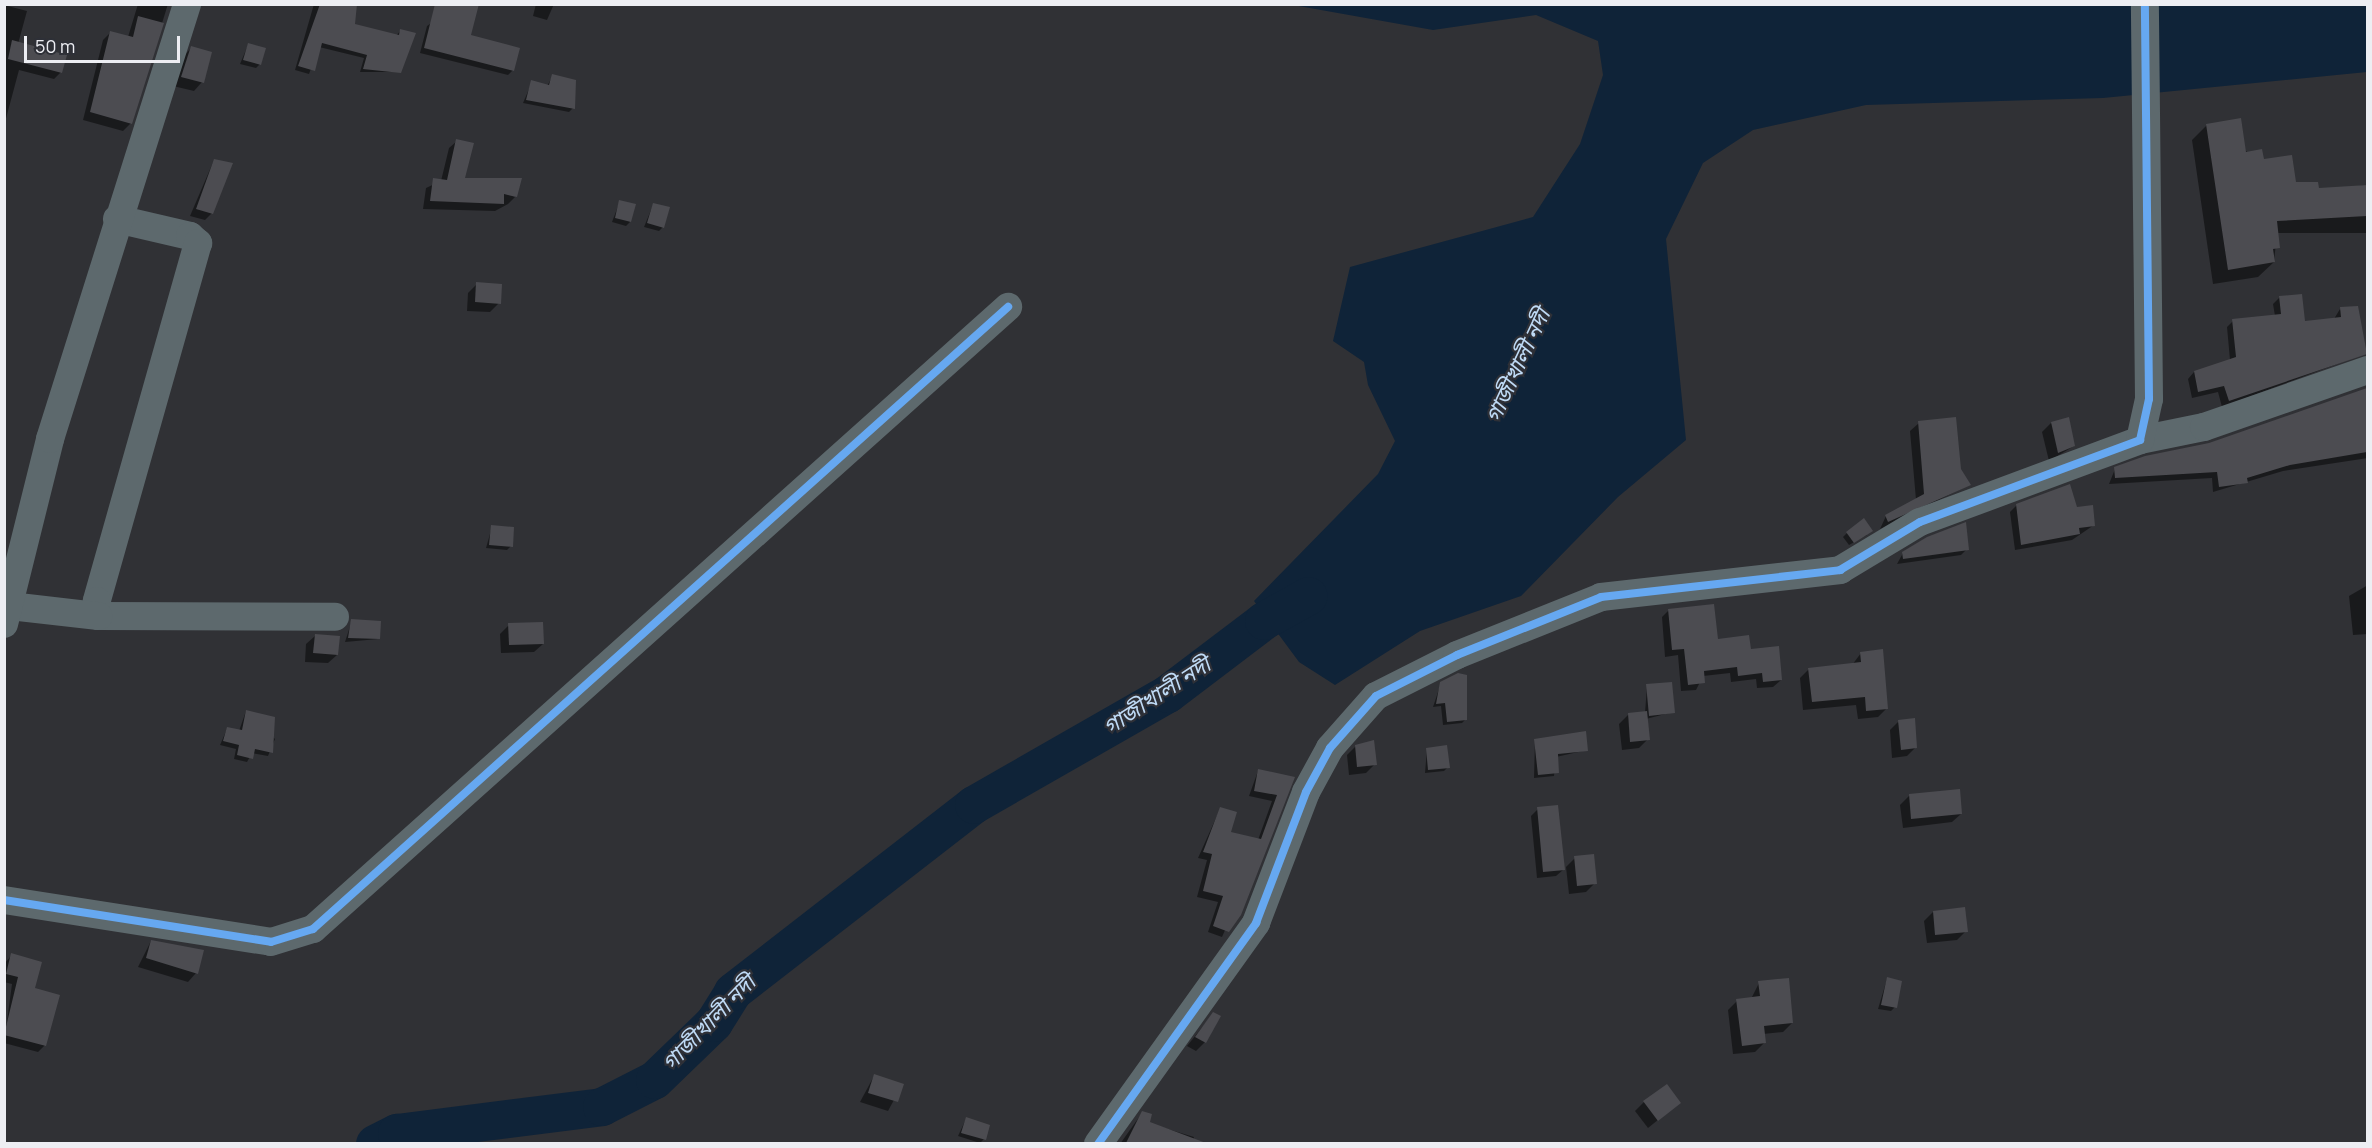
<!DOCTYPE html>
<html>
<head>
<meta charset="utf-8">
<style>
  body { margin:0 }
  #map { position:relative; width:2372px; height:1148px; overflow:hidden; background:#303135; font-family:Manrope,"Noto Sans Bengali",sans-serif }
  div>[style] { position:absolute }
  [style*='--x'] { left:calc(var(--x)*1px); top:calc(var(--y)*1px); width:calc(var(--w)*1px); rotate:calc(var(--a)*1deg) }
  .water>* { inset:0; background:#0f2338 }
  .shadow>* { inset:0; background:#0007 }
  .river>* { height:38px; margin:-19px; padding:0 19px; transform-origin:19px; border-radius:19px; background:#0f2338 }
  .building>* { inset:0; background:#4c4c51 }
  .minor>* { height:28px; margin:-14px; padding:0 14px; transform-origin:14px; border-radius:14px; background:#5d696d }
  .cycleway>* { height:8px; margin:-4px; padding:0 4px; transform-origin:4px; border-radius:4px; background:#66a8f1 }
  span { translate:-50% -50%; white-space:nowrap; text-align:center; line-height:1.15; -webkit-text-stroke:4.5px #2e3037; paint-order:stroke }
  .water-label { font-size:22px; color:#bfdaf5; font-style:italic }
  .frame { position:absolute; inset:0; border:6px solid #edeef3; pointer-events:none }
  .scale { position:absolute; left:24px; top:36px; width:156px; height:27px; box-sizing:border-box; border:3px solid #edeef3; border-top:0; padding-left:8px; font-size:18px; line-height:21px; white-space:nowrap; color:#edeef3; -webkit-text-stroke:4px #2e3037; paint-order:stroke }
</style>
</head>
<body>
<div id="map">
  <div class="water">
    <div style="clip-path:polygon(1293px 5px,2367px 5px,2367px 72px,2103px 98px,1866px 105px,1753px 130px,1703px 163px,1666px 239px,1686px 440px,1618px 497px,1521px 596px,1420px 631px,1335px 685px,1299px 662px,1254px 601px,1378px 474px,1395px 441px,1368px 385px,1364px 362px,1333px 341px,1350px 267px,1533px 217px,1580px 144px,1603px 75px,1598px 41px,1536px 15px,1433px 30px)"></div>
  </div>
  <div class="shadow">
    <div style="clip-path:polygon(138px 4px,168px 4px,131px 123px,123px 131px,83px 120px,103px 40px,111px 32px,128px 37px)"></div>
    <div style="clip-path:polygon(314px 4px,356px 4px,353px 25px,396px 36px,401px 30px,400px 72px,360px 72px,364px 58px,319px 47px,309px 74px,295px 70px)"></div>
    <div style="clip-path:polygon(458px 4px,491px 4px,477px 6px,469px 36px,513px 70px,508px 75px,420px 53px,427px 26px)"></div>
    <div style="clip-path:polygon(536px 4px,554px 4px,547px 20px,533px 16px)"></div>
    <div style="clip-path:polygon(4px 5px,27px 11px,18px 44px,61px 72px,54px 79px,19px 70px,4px 126px)"></div>
    <div style="clip-path:polygon(248px 45px,260px 64px,256px 68px,240px 64px)"></div>
    <div style="clip-path:polygon(191px 48px,202px 82px,194px 91px,173px 86px,183px 57px)"></div>
    <div style="clip-path:polygon(553px 76px,573px 108px,569px 112px,523px 103px,532px 82px,547px 86px)"></div>
    <div style="clip-path:polygon(2207px 125px,2295px 184px,2318px 190px,2368px 185px,2368px 233px,2277px 233px,2274px 262px,2258px 277px,2213px 284px,2192px 140px)"></div>
    <div style="clip-path:polygon(457px 141px,463px 180px,515px 197px,508px 204px,495px 211px,423px 209px,426px 188px,441px 181px,449px 148px)"></div>
    <div style="clip-path:polygon(214px 160px,212px 213px,205px 220px,190px 216px)"></div>
    <div style="clip-path:polygon(620px 201px,630px 222px,626px 226px,612px 222px)"></div>
    <div style="clip-path:polygon(653px 205px,663px 227px,659px 231px,644px 227px)"></div>
    <div style="clip-path:polygon(477px 284px,499px 303px,490px 312px,467px 311px,468px 293px)"></div>
    <div style="clip-path:polygon(2280px 297px,2303px 322px,2334px 319px,2340px 309px,2366px 353px,2222px 407px,2218px 392px,2192px 398px,2188px 379px,2194px 372px,2230px 360px,2227px 327px,2233px 321px,2275px 316px,2273px 304px)"></div>
    <div style="clip-path:polygon(2368px 389px,2368px 458px,2283px 471px,2213px 492px,2212px 478px,2109px 484px,2115px 469px,2210px 444px)"></div>
    <div style="clip-path:polygon(1919px 423px,1969px 485px,1880px 529px,1886px 516px,1916px 500px,1910px 431px)"></div>
    <div style="clip-path:polygon(2051px 423px,2074px 446px,2049px 461px,2042px 432px)"></div>
    <div style="clip-path:polygon(2017px 505px,2076px 508px,2094px 525px,2072px 540px,2015px 550px,2010px 512px)"></div>
    <div style="clip-path:polygon(492px 527px,511px 546px,507px 550px,486px 548px)"></div>
    <div style="clip-path:polygon(1847px 533px,1867px 535px,1849px 545px,1843px 537px)"></div>
    <div style="clip-path:polygon(1967px 549px,1961px 555px,1897px 564px,1903px 553px)"></div>
    <div style="clip-path:polygon(2368px 585px,2368px 634px,2353px 635px,2349px 596px)"></div>
    <div style="clip-path:polygon(1669px 610px,1716px 640px,1749px 650px,1781px 680px,1773px 687px,1757px 688px,1756px 679px,1731px 682px,1730px 673px,1703px 676px,1696px 690px,1681px 691px,1678px 655px,1665px 657px,1662px 617px)"></div>
    <div style="clip-path:polygon(352px 620px,378px 639px,345px 642px)"></div>
    <div style="clip-path:polygon(509px 625px,543px 644px,534px 652px,501px 653px,500px 634px)"></div>
    <div style="clip-path:polygon(315px 636px,337px 655px,328px 663px,305px 662px,306px 644px)"></div>
    <div style="clip-path:polygon(1861px 653px,1887px 708px,1878px 717px,1858px 719px,1856px 705px,1803px 710px,1800px 678px,1809px 669px,1852px 665px)"></div>
    <div style="clip-path:polygon(1441px 683px,1466px 719px,1462px 723px,1443px 725px,1441px 706px,1433px 707px)"></div>
    <div style="clip-path:polygon(1647px 686px,1673px 712px,1646px 719px,1648px 739px,1639px 748px,1622px 750px,1619px 724px,1628px 715px,1645px 713px)"></div>
    <div style="clip-path:polygon(246px 711px,275px 739px,268px 756px,252px 753px,247px 762px,234px 759px,236px 749px,220px 745px,227px 729px,239px 731px)"></div>
    <div style="clip-path:polygon(1898px 722px,1916px 747px,1907px 756px,1892px 758px,1890px 730px)"></div>
    <div style="clip-path:polygon(1535px 740px,1587px 750px,1556px 757px,1554px 776px,1534px 778px)"></div>
    <div style="clip-path:polygon(1356px 746px,1375px 764px,1366px 773px,1349px 775px,1347px 755px)"></div>
    <div style="clip-path:polygon(1427px 749px,1448px 767px,1444px 771px,1425px 773px)"></div>
    <div style="clip-path:polygon(1258px 771px,1293px 778px,1222px 937px,1208px 932px,1218px 902px,1197px 897px,1207px 860px,1198px 858px,1220px 809px,1229px 833px,1258px 840px,1272px 801px,1249px 796px)"></div>
    <div style="clip-path:polygon(1909px 796px,1961px 814px,1952px 822px,1903px 828px,1900px 805px)"></div>
    <div style="clip-path:polygon(1538px 809px,1563px 870px,1556px 876px,1537px 878px,1531px 816px)"></div>
    <div style="clip-path:polygon(1575px 858px,1595px 883px,1586px 892px,1569px 894px,1566px 867px)"></div>
    <div style="clip-path:polygon(1933px 912px,1966px 931px,1957px 940px,1927px 943px,1924px 921px)"></div>
    <div style="clip-path:polygon(151px 941px,196px 973px,188px 982px,138px 967px)"></div>
    <div style="clip-path:polygon(12px 955px,34px 989px,45px 1045px,38px 1052px,4px 1043px,12px 984px,4px 982px,4px 964px)"></div>
    <div style="clip-path:polygon(1887px 979px,1895px 1007px,1891px 1011px,1878px 1009px)"></div>
    <div style="clip-path:polygon(1759px 983px,1792px 1023px,1783px 1032px,1763px 1034px,1764px 1043px,1755px 1052px,1733px 1054px,1728px 1010px,1737px 1001px,1751px 999px)"></div>
    <div style="clip-path:polygon(1213px 1014px,1205px 1042px,1196px 1051px,1187px 1046px)"></div>
    <div style="clip-path:polygon(874px 1076px,902px 1085px,888px 1111px,860px 1102px)"></div>
    <div style="clip-path:polygon(1644px 1102px,1679px 1103px,1648px 1128px,1635px 1111px)"></div>
    <div style="clip-path:polygon(1142px 1113px,1148px 1123px,1194px 1137px,1192px 1144px,1120px 1144px)"></div>
    <div style="clip-path:polygon(966px 1119px,984px 1139px,980px 1143px,958px 1136px)"></div>
  </div>
  <div class="river">
    <div style="--x:375;--y:1144;--w:25;--a:-27"></div>
    <div style="--x:397;--y:1133;--w:207;--a:-7.2"></div>
    <div style="--x:602;--y:1107;--w:59;--a:-27"></div>
    <div style="--x:655;--y:1080;--w:82;--a:-44"></div>
    <div style="--x:714;--y:1023;--w:36;--a:-58"></div>
    <div style="--x:733;--y:992;--w:305;--a:-37.8"></div>
    <div style="--x:974;--y:805;--w:224;--a:-29.8"></div>
    <div style="--x:1168;--y:694;--w:121;--a:-37.2"></div>
    <div style="--x:1264;--y:621;--w:51;--a:-29.1"></div>
  </div>
  <div class="building">
    <div style="clip-path:polygon(320px 4px,357px 4px,355px 24px,399px 35px,400px 29px,416px 33px,401px 73px,363px 69px,367px 55px,322px 43px,315px 71px,298px 66px)"></div>
    <div style="clip-path:polygon(435px 4px,479px 4px,471px 35px,520px 48px,514px 71px,424px 48px)"></div>
    <div style="clip-path:polygon(138px 16px,164px 23px,132px 124px,90px 112px,110px 31px,133px 37px)"></div>
    <div style="clip-path:polygon(12px 40px,67px 55px,62px 73px,8px 59px)"></div>
    <div style="clip-path:polygon(248px 43px,266px 48px,261px 65px,243px 60px)"></div>
    <div style="clip-path:polygon(191px 46px,212px 52px,204px 83px,181px 77px)"></div>
    <div style="clip-path:polygon(552px 74px,576px 80px,575px 109px,526px 100px,531px 80px,549px 85px)"></div>
    <div style="clip-path:polygon(2241px 118px,2246px 152px,2262px 149px,2264px 159px,2292px 155px,2296px 182px,2318px 182px,2319px 188px,2367px 185px,2367px 216px,2277px 221px,2280px 248px,2273px 249px,2275px 262px,2228px 270px,2206px 124px)"></div>
    <div style="clip-path:polygon(456px 139px,474px 143px,465px 178px,522px 178px,517px 197px,504px 194px,504px 204px,430px 201px,433px 178px,447px 180px)"></div>
    <div style="clip-path:polygon(214px 159px,233px 163px,213px 214px,196px 209px)"></div>
    <div style="clip-path:polygon(619px 200px,636px 204px,631px 222px,615px 218px)"></div>
    <div style="clip-path:polygon(653px 203px,670px 207px,664px 228px,647px 223px)"></div>
    <div style="clip-path:polygon(476px 282px,502px 284px,501px 304px,475px 302px)"></div>
    <div style="clip-path:polygon(2302px 294px,2305px 321px,2341px 317px,2340px 307px,2358px 306px,2367px 354px,2229px 401px,2224px 386px,2198px 392px,2194px 371px,2236px 357px,2232px 319px,2281px 314px,2279px 296px)"></div>
    <div style="clip-path:polygon(2367px 388px,2367px 452px,2290px 465px,2247px 478px,2248px 483px,2219px 487px,2217px 472px,2115px 478px,2114px 467px,2145px 456px,2209px 443px)"></div>
    <div style="clip-path:polygon(1956px 417px,1961px 469px,1971px 485px,1888px 522px,1885px 515px,1924px 494px,1918px 421px)"></div>
    <div style="clip-path:polygon(2069px 417px,2075px 446px,2058px 453px,2051px 422px)"></div>
    <div style="clip-path:polygon(2070px 484px,2077px 507px,2093px 505px,2095px 526px,2079px 528px,2080px 534px,2021px 545px,2016px 504px)"></div>
    <div style="clip-path:polygon(1864px 518px,1873px 531px,1854px 543px,1846px 532px)"></div>
    <div style="clip-path:polygon(1966px 522px,1969px 550px,1903px 559px,1902px 552px,1927px 537px)"></div>
    <div style="clip-path:polygon(491px 525px,514px 527px,513px 547px,489px 545px)"></div>
    <div style="clip-path:polygon(1714px 604px,1718px 639px,1749px 635px,1751px 649px,1779px 646px,1782px 680px,1763px 682px,1762px 673px,1738px 676px,1737px 667px,1704px 671px,1705px 683px,1688px 685px,1684px 649px,1672px 650px,1668px 609px)"></div>
    <div style="clip-path:polygon(351px 619px,381px 621px,380px 639px,348px 638px)"></div>
    <div style="clip-path:polygon(543px 622px,544px 644px,509px 645px,508px 623px)"></div>
    <div style="clip-path:polygon(315px 634px,340px 636px,338px 655px,313px 653px)"></div>
    <div style="clip-path:polygon(1883px 649px,1888px 709px,1866px 711px,1865px 697px,1812px 702px,1808px 668px,1861px 662px,1860px 652px)"></div>
    <div style="clip-path:polygon(1458px 673px,1467px 675px,1467px 720px,1447px 722px,1445px 703px,1436px 704px,1440px 682px)"></div>
    <div style="clip-path:polygon(1672px 682px,1675px 713px,1649px 716px,1646px 684px)"></div>
    <div style="clip-path:polygon(246px 710px,275px 717px,273px 753px,255px 749px,253px 759px,237px 755px,239px 745px,223px 741px,227px 727px,242px 730px)"></div>
    <div style="clip-path:polygon(1647px 711px,1650px 740px,1630px 742px,1628px 713px)"></div>
    <div style="clip-path:polygon(1915px 718px,1917px 748px,1901px 750px,1898px 720px)"></div>
    <div style="clip-path:polygon(1586px 731px,1588px 751px,1558px 754px,1559px 773px,1538px 775px,1534px 739px)"></div>
    <div style="clip-path:polygon(1374px 740px,1377px 765px,1357px 767px,1355px 745px)"></div>
    <div style="clip-path:polygon(1447px 745px,1450px 768px,1428px 770px,1426px 748px)"></div>
    <div style="clip-path:polygon(1258px 769px,1295px 777px,1241px 915px,1229px 932px,1213px 926px,1223px 896px,1203px 891px,1212px 854px,1203px 852px,1220px 807px,1237px 812px,1231px 832px,1261px 839px,1277px 795px,1254px 791px)"></div>
    <div style="clip-path:polygon(1960px 789px,1962px 814px,1911px 819px,1909px 794px)"></div>
    <div style="clip-path:polygon(1558px 805px,1565px 870px,1543px 872px,1537px 807px)"></div>
    <div style="clip-path:polygon(1594px 854px,1597px 884px,1577px 886px,1574px 856px)"></div>
    <div style="clip-path:polygon(1965px 907px,1968px 932px,1935px 935px,1933px 911px)"></div>
    <div style="clip-path:polygon(151px 940px,204px 950px,198px 974px,146px 958px)"></div>
    <div style="clip-path:polygon(11px 953px,42px 962px,35px 988px,60px 995px,46px 1046px,4px 1035px,18px 977px,6px 974px)"></div>
    <div style="clip-path:polygon(1887px 977px,1902px 981px,1897px 1008px,1881px 1005px)"></div>
    <div style="clip-path:polygon(1789px 978px,1793px 1023px,1764px 1026px,1766px 1043px,1742px 1046px,1736px 999px,1760px 996px,1758px 981px)"></div>
    <div style="clip-path:polygon(1213px 1012px,1221px 1016px,1206px 1043px,1195px 1037px)"></div>
    <div style="clip-path:polygon(874px 1074px,904px 1084px,898px 1102px,868px 1093px)"></div>
    <div style="clip-path:polygon(1667px 1084px,1681px 1103px,1658px 1121px,1643px 1101px)"></div>
    <div style="clip-path:polygon(1142px 1111px,1152px 1114px,1150px 1122px,1206px 1143px,1126px 1143px)"></div>
    <div style="clip-path:polygon(966px 1117px,990px 1125px,986px 1140px,961px 1133px)"></div>
  </div>
  <div class="minor">
    <div style="--x:117;--y:219;--w:75;--a:13.1"></div>
    <div style="--x:190;--y:236;--w:11;--a:41"></div>
    <div style="--x:198;--y:243;--w:372;--a:105.8"></div>
    <div style="--x:97;--y:601;--w:15;--a:86"></div>
    <div style="--x:98;--y:616;--w:237;--a:0.2"></div>
    <div style="--x:2140;--y:440;--w:65;--a:-11.5"></div>
    <div style="--x:2204;--y:427;--w:174;--a:-19.2"></div>
    <div style="--x:10;--y:606;--w:89;--a:6.5"></div>
    <div style="--x:4;--y:624;--w:191;--a:-76"></div>
    <div style="--x:50;--y:439;--w:456;--a:-72.5"></div>
    <div style="--x:4;--y:900;--w:270;--a:8.9"></div>
    <div style="--x:271;--y:942;--w:44;--a:-17.2"></div>
    <div style="--x:313;--y:929;--w:933;--a:-41.83"></div>
    <div style="--x:1098;--y:1144;--w:272;--a:-54.4"></div>
    <div style="--x:1256;--y:923;--w:140;--a:-69.1"></div>
    <div style="--x:1306;--y:792;--w:50;--a:-61.4"></div>
    <div style="--x:1330;--y:748;--w:69;--a:-48.5"></div>
    <div style="--x:1376;--y:696;--w:91;--a:-26.8"></div>
    <div style="--x:1457;--y:655;--w:155;--a:-21.9"></div>
    <div style="--x:1601;--y:597;--w:241;--a:-6.4"></div>
    <div style="--x:1840;--y:570;--w:93;--a:-31"></div>
    <div style="--x:1920;--y:522;--w:235;--a:-20.4"></div>
    <div style="--x:2140;--y:440;--w:42;--a:-77.6"></div>
    <div style="--x:2149;--y:399;--w:395;--a:-90.6"></div>
  </div>
  <div class="cycleway">
    <div style="--x:4;--y:900;--w:270;--a:8.9"></div>
    <div style="--x:271;--y:942;--w:44;--a:-17.2"></div>
    <div style="--x:313;--y:929;--w:933;--a:-41.83"></div>
    <div style="--x:1098;--y:1144;--w:272;--a:-54.4"></div>
    <div style="--x:1256;--y:923;--w:140;--a:-69.1"></div>
    <div style="--x:1306;--y:792;--w:50;--a:-61.4"></div>
    <div style="--x:1330;--y:748;--w:69;--a:-48.5"></div>
    <div style="--x:1376;--y:696;--w:91;--a:-26.8"></div>
    <div style="--x:1457;--y:655;--w:155;--a:-21.9"></div>
    <div style="--x:1601;--y:597;--w:241;--a:-6.4"></div>
    <div style="--x:1840;--y:570;--w:93;--a:-31"></div>
    <div style="--x:1920;--y:522;--w:235;--a:-20.4"></div>
    <div style="--x:2140;--y:440;--w:42;--a:-77.6"></div>
    <div style="--x:2149;--y:399;--w:395;--a:-90.6"></div>
  </div>
  <div class="water-label">
    <span style="left:1518px;top:366px;rotate:-65deg">গাজীখালী নদী</span>
    <span style="left:1157px;top:696px;rotate:-33deg">গাজীখালী নদী</span>
    <span style="left:709px;top:1023px;rotate:-46deg">গাজীখালী নদী</span>
  </div>
  <div class="frame"></div>
  <div class="scale">50 m</div>
</div>
</body>
</html>
